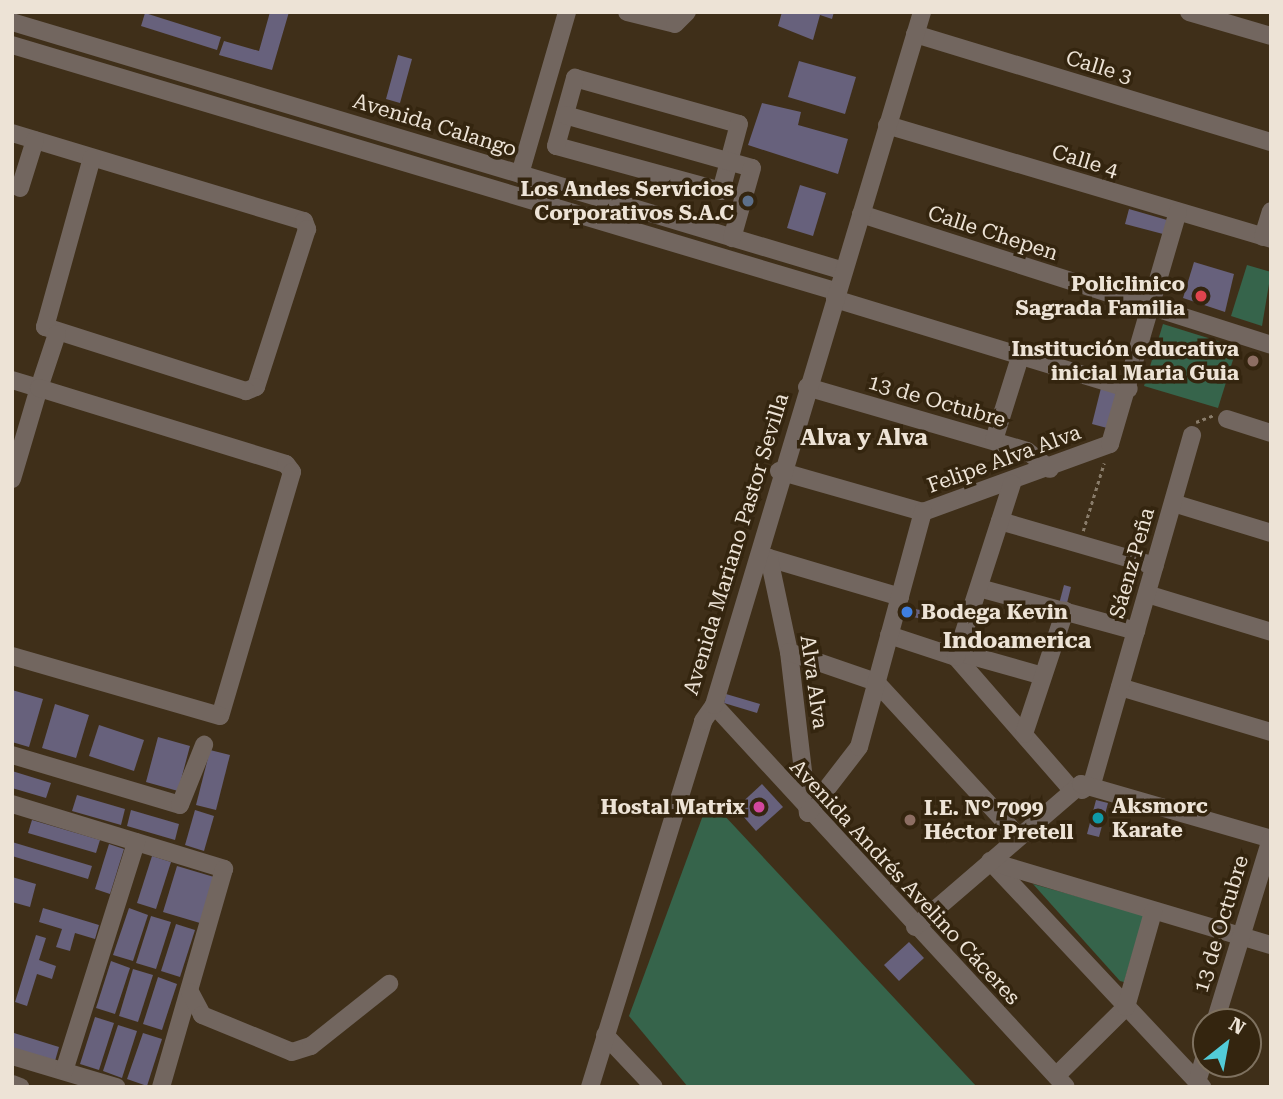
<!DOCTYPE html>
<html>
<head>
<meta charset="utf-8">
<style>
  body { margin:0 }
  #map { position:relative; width:1283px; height:1099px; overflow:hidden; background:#3f2f19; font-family:"Roboto Serif",serif }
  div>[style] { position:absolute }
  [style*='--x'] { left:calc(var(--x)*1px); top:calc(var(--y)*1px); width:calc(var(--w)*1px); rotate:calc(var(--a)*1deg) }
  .green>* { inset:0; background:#36644b }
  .building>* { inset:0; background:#67617c }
  .path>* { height:2.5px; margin-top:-1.25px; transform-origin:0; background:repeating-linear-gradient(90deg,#897c6a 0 3.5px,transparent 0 7px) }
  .minor>* { height:18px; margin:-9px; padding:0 9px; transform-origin:9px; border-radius:9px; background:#72665f }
  .dots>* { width:19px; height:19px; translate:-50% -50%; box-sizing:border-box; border:4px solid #34250f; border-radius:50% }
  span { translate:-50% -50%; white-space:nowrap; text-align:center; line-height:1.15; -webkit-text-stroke:7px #34250f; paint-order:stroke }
  .street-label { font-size:21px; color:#ede3d6 }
  .poi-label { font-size:21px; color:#ede3d6; font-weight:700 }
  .right { translate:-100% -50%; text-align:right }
  .left { translate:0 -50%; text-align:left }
  .neighbourhood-label { font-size:23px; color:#ede3d6; font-weight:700 }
  .frame { position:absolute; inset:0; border:14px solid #ede3d6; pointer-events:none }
  .north { position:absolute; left:1192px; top:1008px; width:70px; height:70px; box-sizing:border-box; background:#34250f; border:2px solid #7e715f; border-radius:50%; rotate:31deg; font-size:19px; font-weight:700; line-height:28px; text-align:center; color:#ede3d6 }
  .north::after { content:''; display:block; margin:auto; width:24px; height:32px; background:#52cbd8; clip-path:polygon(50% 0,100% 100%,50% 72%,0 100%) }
</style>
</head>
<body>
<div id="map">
  <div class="green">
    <div style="clip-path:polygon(1247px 265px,1271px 272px,1262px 326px,1231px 316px)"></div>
    <div style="clip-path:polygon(1163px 324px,1237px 347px,1218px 408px,1144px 386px)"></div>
    <div style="clip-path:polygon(709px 799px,977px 1087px,688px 1087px,629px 1016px)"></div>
    <div style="clip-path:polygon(1033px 884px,1144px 915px,1124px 982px,1120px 981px)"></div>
  </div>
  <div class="building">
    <div style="clip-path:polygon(270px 12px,289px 12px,272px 70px,219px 55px,224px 41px,259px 51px)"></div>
    <div style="clip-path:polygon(782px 12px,834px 12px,832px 19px,820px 15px,813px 40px,778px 26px)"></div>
    <div style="clip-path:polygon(145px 13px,221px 37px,217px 50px,141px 26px)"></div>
    <div style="clip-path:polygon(398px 55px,412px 59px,400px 103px,386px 99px)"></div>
    <div style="clip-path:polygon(799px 61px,856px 77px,845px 114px,788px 97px)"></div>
    <div style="clip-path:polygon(762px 103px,801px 112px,798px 125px,848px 139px,838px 174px,748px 145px)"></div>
    <div style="clip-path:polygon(800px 185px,826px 193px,813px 236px,787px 228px)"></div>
    <div style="clip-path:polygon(1129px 209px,1167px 220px,1163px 234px,1125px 224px)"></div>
    <div style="clip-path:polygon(1194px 262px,1234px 274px,1225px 312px,1183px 298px)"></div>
    <div style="clip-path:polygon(1101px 388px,1117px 392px,1107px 428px,1092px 424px)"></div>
    <div style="clip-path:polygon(1064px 585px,1071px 587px,1066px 607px,1059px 604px)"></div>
    <div style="clip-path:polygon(903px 606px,932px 613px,930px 621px,901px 614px)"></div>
    <div style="clip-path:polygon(12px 690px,43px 699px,29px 747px,12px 742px)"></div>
    <div style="clip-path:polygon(726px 694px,760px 704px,757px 713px,724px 703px)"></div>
    <div style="clip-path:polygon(55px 704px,89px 715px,76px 758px,42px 748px)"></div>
    <div style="clip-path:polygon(99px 725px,144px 740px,134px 771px,89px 756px)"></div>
    <div style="clip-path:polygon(158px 737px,190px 746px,178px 791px,146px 782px)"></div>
    <div style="clip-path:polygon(210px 750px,230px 755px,216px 810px,196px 805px)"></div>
    <div style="clip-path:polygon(12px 771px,51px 783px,46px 798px,12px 788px)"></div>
    <div style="clip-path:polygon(762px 784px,783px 807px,756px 831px,736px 808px)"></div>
    <div style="clip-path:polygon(77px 795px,125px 809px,121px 825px,72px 811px)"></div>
    <div style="clip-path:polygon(1096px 800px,1108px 803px,1099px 837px,1087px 834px)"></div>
    <div style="clip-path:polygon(131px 810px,179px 824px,175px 840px,127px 826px)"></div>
    <div style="clip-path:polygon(195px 810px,214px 816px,204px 851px,185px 845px)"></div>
    <div style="clip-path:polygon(32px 820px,100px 840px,96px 853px,28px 833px)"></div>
    <div style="clip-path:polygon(12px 842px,92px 866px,88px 879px,12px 856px)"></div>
    <div style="clip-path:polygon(109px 844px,124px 849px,110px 894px,95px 889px)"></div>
    <div style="clip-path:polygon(152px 856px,171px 862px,156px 909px,137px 903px)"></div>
    <div style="clip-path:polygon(177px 866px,214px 877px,200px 923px,163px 912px)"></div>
    <div style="clip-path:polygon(12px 877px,36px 884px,30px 907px,12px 902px)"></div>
    <div style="clip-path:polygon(43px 908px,99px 925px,95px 939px,75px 933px,70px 951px,56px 947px,62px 929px,39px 922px)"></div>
    <div style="clip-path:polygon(129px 908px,148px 915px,133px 961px,113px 955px)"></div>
    <div style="clip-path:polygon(151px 916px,171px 922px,156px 969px,136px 963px)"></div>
    <div style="clip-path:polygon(176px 924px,195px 930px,180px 977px,161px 971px)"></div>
    <div style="clip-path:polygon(36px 935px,46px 938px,39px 960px,56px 966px,52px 979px,37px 974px,27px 1006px,15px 1002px)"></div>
    <div style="clip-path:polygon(909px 942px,924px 958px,899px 981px,884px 965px)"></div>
    <div style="clip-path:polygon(111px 961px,130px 968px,115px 1014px,96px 1008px)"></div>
    <div style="clip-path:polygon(133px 969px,153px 975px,138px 1022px,119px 1016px)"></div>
    <div style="clip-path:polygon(158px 977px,177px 984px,162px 1030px,143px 1024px)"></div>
    <div style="clip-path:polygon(95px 1017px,114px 1023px,99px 1070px,80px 1064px)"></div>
    <div style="clip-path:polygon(118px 1025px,137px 1031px,122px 1078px,103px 1071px)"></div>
    <div style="clip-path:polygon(14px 1033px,59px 1047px,55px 1061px,12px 1048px)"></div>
    <div style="clip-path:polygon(143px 1033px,162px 1039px,147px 1086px,127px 1079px)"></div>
  </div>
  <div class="path">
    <div style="--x:1196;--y:422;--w:19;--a:-21"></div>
    <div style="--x:1083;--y:531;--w:71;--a:-72.8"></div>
  </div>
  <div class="minor">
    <div style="--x:627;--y:12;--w:49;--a:14"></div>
    <div style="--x:675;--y:24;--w:17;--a:-45"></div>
    <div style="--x:1189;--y:12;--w:85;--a:16.3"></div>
    <div style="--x:12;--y:22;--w:868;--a:16.66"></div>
    <div style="--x:915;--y:34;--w:372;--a:16.9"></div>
    <div style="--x:12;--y:45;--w:862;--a:16.65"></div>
    <div style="--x:575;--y:78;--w:170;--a:15.7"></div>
    <div style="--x:739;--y:124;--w:69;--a:105"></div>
    <div style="--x:721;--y:191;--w:171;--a:-164.7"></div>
    <div style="--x:556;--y:146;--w:71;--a:-74.4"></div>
    <div style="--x:565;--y:115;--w:194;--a:15.8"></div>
    <div style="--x:752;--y:168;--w:73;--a:105.9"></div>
    <div style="--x:887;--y:125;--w:401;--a:16.5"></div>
    <div style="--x:12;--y:133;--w:305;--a:16.8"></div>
    <div style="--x:304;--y:221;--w:9;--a:69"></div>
    <div style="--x:307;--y:229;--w:166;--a:107.9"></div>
    <div style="--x:256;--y:387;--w:11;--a:158"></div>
    <div style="--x:246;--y:391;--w:211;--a:-162.3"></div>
    <div style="--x:45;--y:327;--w:175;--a:-74.5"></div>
    <div style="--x:520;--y:174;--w:169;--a:-73.8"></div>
    <div style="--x:20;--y:188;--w:50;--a:-72.6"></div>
    <div style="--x:861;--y:214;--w:430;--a:17.7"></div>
    <div style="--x:1263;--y:237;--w:27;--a:-73"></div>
    <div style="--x:835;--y:299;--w:307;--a:17"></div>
    <div style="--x:12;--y:380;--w:28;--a:17"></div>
    <div style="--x:39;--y:388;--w:57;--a:-71.6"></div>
    <div style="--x:807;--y:387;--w:229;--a:16.2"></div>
    <div style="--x:1027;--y:451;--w:29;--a:38"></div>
    <div style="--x:1227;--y:419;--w:46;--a:17.7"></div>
    <div style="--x:994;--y:440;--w:90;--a:-72.6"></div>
    <div style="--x:779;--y:471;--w:150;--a:15.9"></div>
    <div style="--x:12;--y:479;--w:95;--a:-73.5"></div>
    <div style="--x:39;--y:388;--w:258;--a:17.1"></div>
    <div style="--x:286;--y:464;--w:10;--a:53"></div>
    <div style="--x:292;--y:472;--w:254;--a:106.4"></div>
    <div style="--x:220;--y:716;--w:216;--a:-163.9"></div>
    <div style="--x:1173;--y:503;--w:102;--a:17"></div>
    <div style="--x:923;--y:512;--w:199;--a:-20"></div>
    <div style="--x:1110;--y:444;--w:242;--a:-73.7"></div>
    <div style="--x:1000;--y:521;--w:161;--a:16.2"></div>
    <div style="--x:762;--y:556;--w:144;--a:16.5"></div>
    <div style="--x:769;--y:558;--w:96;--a:78"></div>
    <div style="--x:789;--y:652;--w:162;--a:83.3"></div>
    <div style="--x:979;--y:588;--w:163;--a:15.3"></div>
    <div style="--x:1147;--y:594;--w:130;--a:17"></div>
    <div style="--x:889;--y:635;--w:71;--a:18.2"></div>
    <div style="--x:956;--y:657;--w:175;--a:48.9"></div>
    <div style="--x:789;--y:652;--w:92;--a:19"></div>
    <div style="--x:876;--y:682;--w:209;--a:47.3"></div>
    <div style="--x:958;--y:652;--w:88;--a:15.8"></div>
    <div style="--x:956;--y:657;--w:182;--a:-72.1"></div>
    <div style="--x:1120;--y:687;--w:158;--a:16.6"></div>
    <div style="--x:714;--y:705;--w:519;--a:47.34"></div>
    <div style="--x:1024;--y:734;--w:130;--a:-71.6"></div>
    <div style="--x:12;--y:755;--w:175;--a:16.6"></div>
    <div style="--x:180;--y:805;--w:65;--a:-68.2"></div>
    <div style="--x:1082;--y:790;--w:12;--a:-31"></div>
    <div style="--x:1092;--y:784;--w:363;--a:-74"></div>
    <div style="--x:12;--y:804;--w:222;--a:17"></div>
    <div style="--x:224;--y:869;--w:227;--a:106.1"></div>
    <div style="--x:808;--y:813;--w:83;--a:-52.3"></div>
    <div style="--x:859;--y:747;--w:244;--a:-74.8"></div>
    <div style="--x:990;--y:861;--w:310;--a:46.8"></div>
    <div style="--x:992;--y:862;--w:291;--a:16.6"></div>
    <div style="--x:915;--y:927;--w:219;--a:-40.7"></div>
    <div style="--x:1081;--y:784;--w:198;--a:16.1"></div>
    <div style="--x:190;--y:992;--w:26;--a:62"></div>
    <div style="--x:202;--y:1015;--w:97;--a:22.3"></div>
    <div style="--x:292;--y:1052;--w:20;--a:-18"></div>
    <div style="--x:311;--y:1046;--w:100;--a:-38.5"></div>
    <div style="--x:1215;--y:1022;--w:191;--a:-73"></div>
    <div style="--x:605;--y:1035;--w:71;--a:46.7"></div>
    <div style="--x:12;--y:1056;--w:109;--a:16.6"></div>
    <div style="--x:64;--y:1071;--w:240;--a:-72.5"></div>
    <div style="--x:1056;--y:1076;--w:98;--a:-44.6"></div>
    <div style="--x:1126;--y:1007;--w:99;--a:-74.1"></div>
    <div style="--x:1197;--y:1082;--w:30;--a:-73"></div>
    <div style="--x:12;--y:1084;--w:9;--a:21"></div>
    <div style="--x:590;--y:1087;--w:383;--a:-72.8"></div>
    <div style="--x:703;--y:721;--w:19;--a:-55"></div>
    <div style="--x:714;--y:705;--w:724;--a:-73.29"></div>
  </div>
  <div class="dots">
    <div style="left:748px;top:201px;background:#5c6f8a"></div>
    <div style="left:1201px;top:296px;background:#e0444e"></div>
    <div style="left:1253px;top:361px;background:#8d6e63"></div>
    <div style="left:907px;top:612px;background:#3f7fe0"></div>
    <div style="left:759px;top:807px;background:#d1479c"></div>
    <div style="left:1098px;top:818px;background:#0f9aa8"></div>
    <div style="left:910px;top:820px;background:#8d6e63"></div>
  </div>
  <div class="street-label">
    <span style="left:1099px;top:67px;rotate:17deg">Calle 3</span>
    <span style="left:435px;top:125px;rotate:17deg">Avenida Calango</span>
    <span style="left:1085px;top:161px;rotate:17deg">Calle 4</span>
    <span style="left:993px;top:233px;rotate:18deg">Calle Chepen</span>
    <span style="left:937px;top:401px;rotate:16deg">13 de Octubre</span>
    <span style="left:1004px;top:459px;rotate:-20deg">Felipe Alva Alva</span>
    <span style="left:736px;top:544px;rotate:-73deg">Avenida Mariano Pastor Sevilla</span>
    <span style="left:1132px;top:563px;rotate:-74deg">Sáenz Peña</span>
    <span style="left:814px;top:682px;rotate:82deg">Alva Alva</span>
    <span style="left:905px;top:882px;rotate:47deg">Avenida Andrés Avelino Cáceres</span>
    <span style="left:1221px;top:924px;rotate:-73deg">13 de Octubre</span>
  </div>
  <div class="poi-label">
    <span class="right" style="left:734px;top:201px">Los Andes Servicios<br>Corporativos S.A.C</span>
    <span class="right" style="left:1185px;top:296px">Policlinico<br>Sagrada Familia</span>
    <span class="right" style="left:1239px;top:361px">Institución educativa<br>inicial Maria Guia</span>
    <span class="left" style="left:921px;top:612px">Bodega Kevin</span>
    <span class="left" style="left:1112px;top:818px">Aksmorc<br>Karate</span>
    <span class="right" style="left:745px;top:807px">Hostal Matrix</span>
    <span class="left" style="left:924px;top:820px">I.E. N° 7099<br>Héctor Pretell</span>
  </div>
  <div class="neighbourhood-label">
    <span style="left:864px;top:438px">Alva y Alva</span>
    <span style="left:1017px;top:641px">Indoamerica</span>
  </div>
  <div class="frame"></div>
  <div class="north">N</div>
</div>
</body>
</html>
